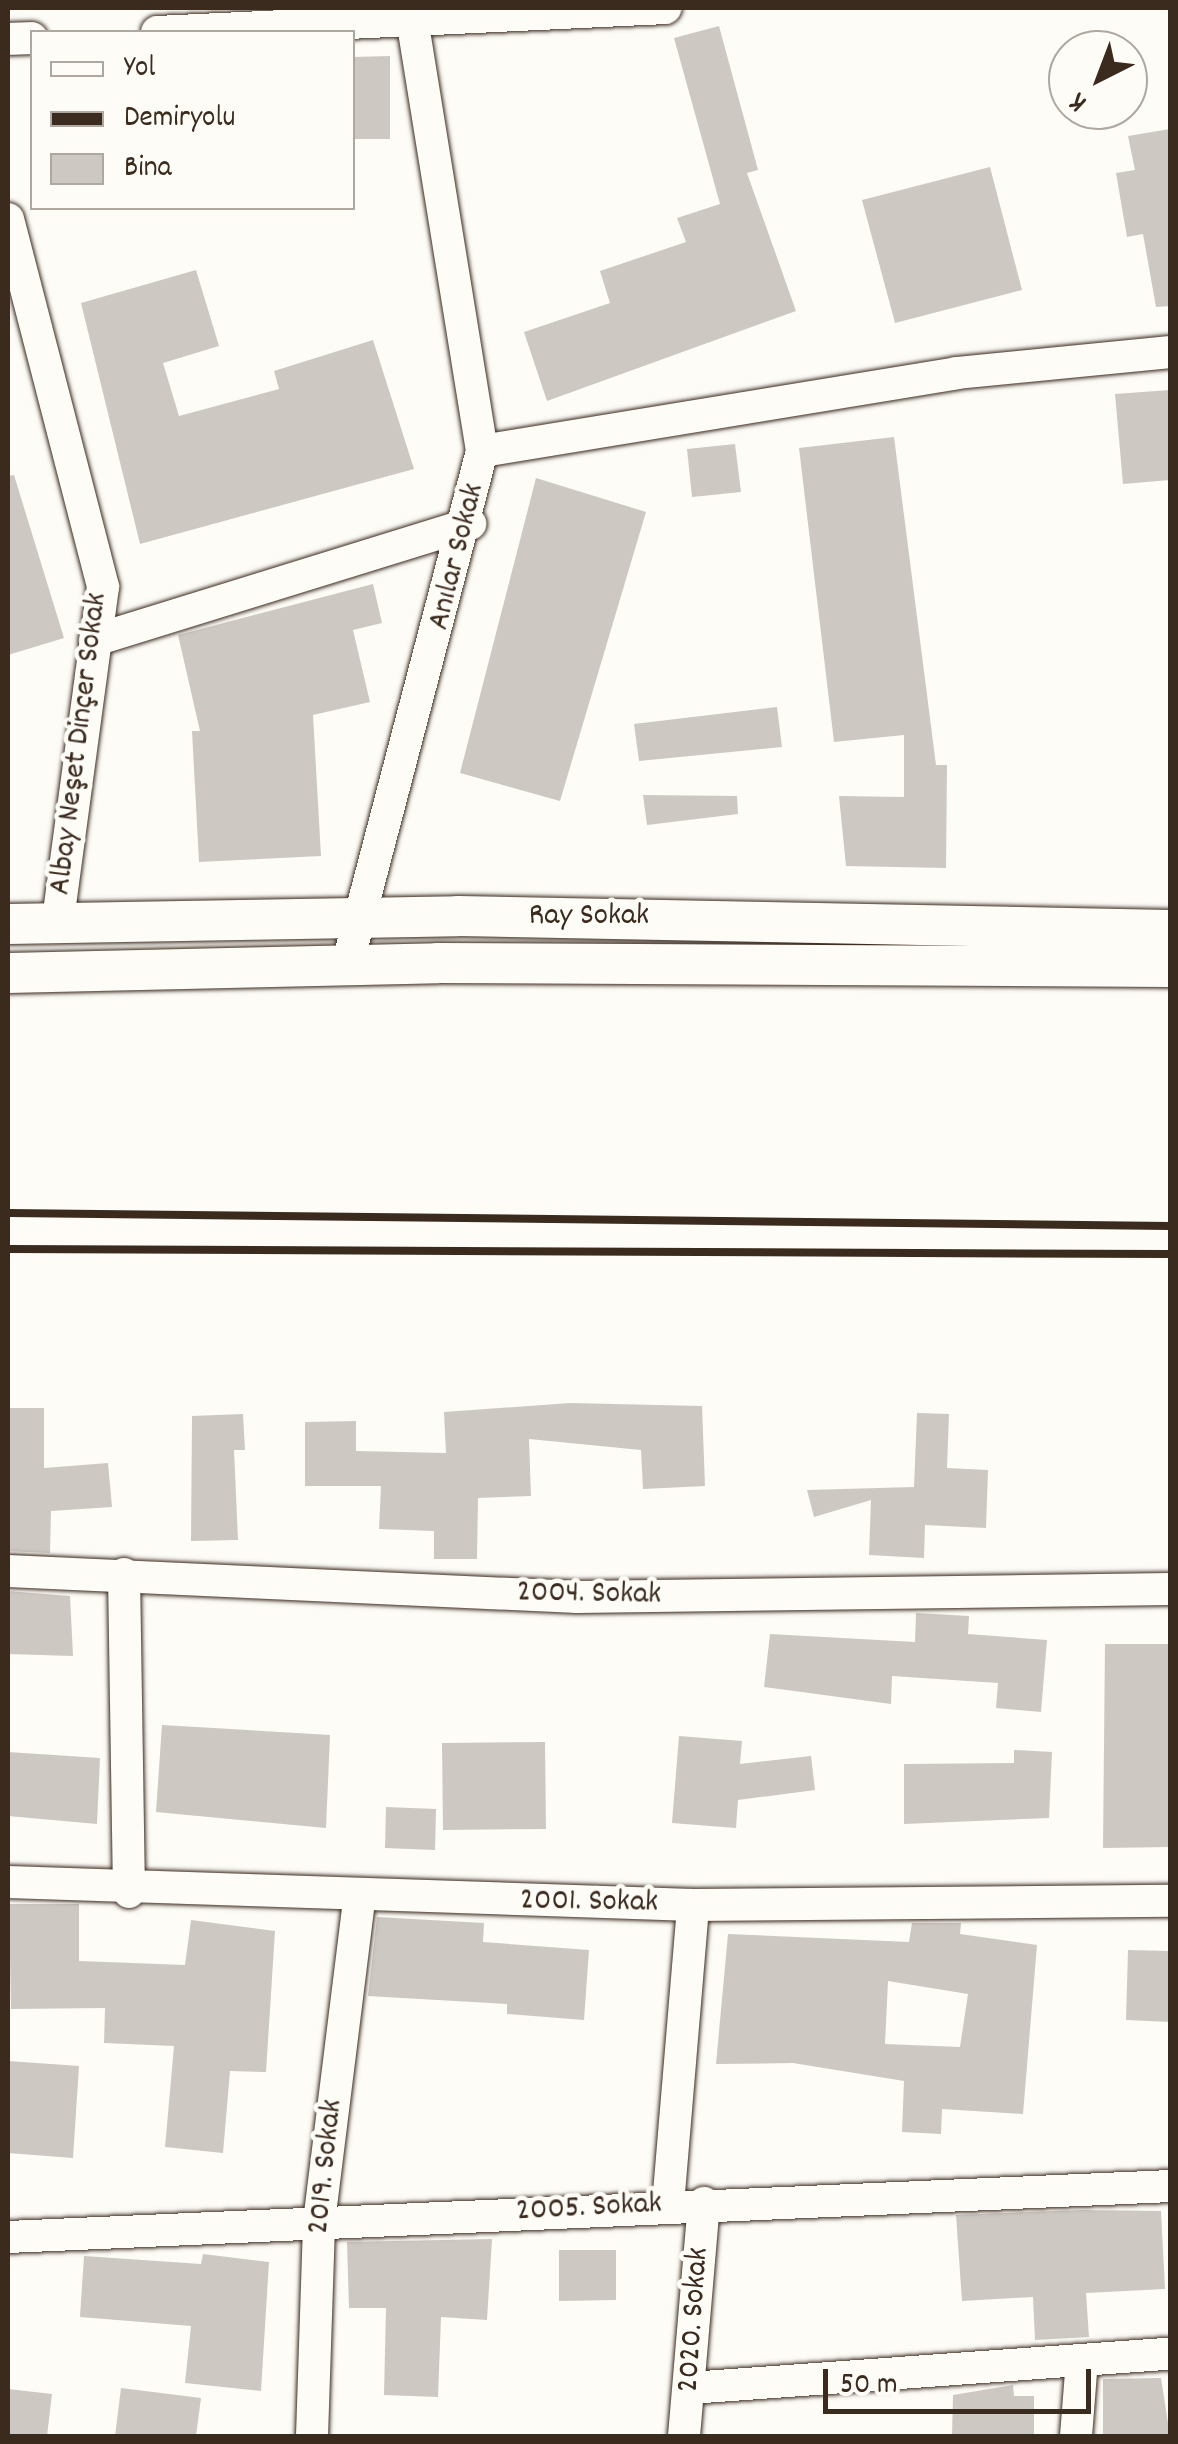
<!DOCTYPE html>
<html>
<head>
<meta charset="utf-8">
<style>
  body { margin:0 }
  #map { position:relative; width:1178px; height:2444px; overflow:hidden; background:#fdfcf7; font-family:Dekko,sans-serif }
  div>[style] { position:absolute }
  [style*='--x'] { left:calc(var(--x)*1px); top:calc(var(--y)*1px); width:calc(var(--w)*1px); rotate:calc(var(--a)*1deg) }
  .building>* { inset:0; background:#cdc8c2 }
  .roads { filter:drop-shadow(0 0 2px #3b2a1e) drop-shadow(0 0 2px #3b2a1e) }
  .minor>* { height:32px; margin:-16px; padding:0 16px; transform-origin:16px; border-radius:16px; background:#fdfcf7 }
  .tertiary>* { height:40px; margin:-20px; padding:0 20px; transform-origin:20px; border-radius:20px; background:#fdfcf7 }
  .rail>* { height:8px; margin:-4px; padding:0 4px; transform-origin:4px; border-radius:4px; background:#3b2a1e }
  span { translate:-50% -50%; white-space:nowrap; text-align:center; line-height:1.15; -webkit-text-stroke:9px #fdfcf7; paint-order:stroke }
  .street-label { font-size:32px; color:#3b2a1e }
  .frame { position:absolute; inset:0; border:10px solid #3b2a1e; pointer-events:none }
  .legend { position:absolute; left:30px; top:30px; width:325px; height:180px; box-sizing:border-box; background:#fdfcf7; border:2px solid #afa8a0; margin:0; padding:12px 18px; list-style:none; font-size:30px; color:#3b2a1e }
  .legend li { display:flex; align-items:center; gap:20px; height:50px }
  .legend b { width:50px; border:2px solid #afa8a0 }
  .north { position:absolute; left:1048px; top:30px; width:100px; height:100px; box-sizing:border-box; background:#fdfcf7; border:2px solid #afa8a0; border-radius:50%; rotate:222deg; font-size:28px; font-weight:700; line-height:40px; text-align:center; color:#3b2a1e }
  .north::after { content:''; display:block; margin:auto; width:35px; height:45px; background:#3b2a1e; clip-path:polygon(50% 0,100% 100%,50% 72%,0 100%) }
  .scale { position:absolute; left:823px; top:2369px; width:268px; height:45px; box-sizing:border-box; border:5px solid #3b2a1e; border-top:0; padding-left:12px; font-size:30px; line-height:35px; white-space:nowrap; color:#3b2a1e; -webkit-text-stroke:8px #fdfcf7; paint-order:stroke }
</style>
</head>
<body>
<div id="map">
  <div class="building">
    <div style="clip-path:polygon(719px 26px,758px 170px,747px 173px,796px 311px,547px 401px,524px 332px,610px 303px,600px 271px,686px 242px,677px 218px,720px 204px,674px 38px)"></div>
    <div style="clip-path:polygon(390px 56px,390px 139px,352px 139px,352px 57px)"></div>
    <div style="clip-path:polygon(1170px 129px,1170px 306px,1156px 307px,1143px 234px,1127px 237px,1116px 173px,1135px 170px,1128px 136px)"></div>
    <div style="clip-path:polygon(990px 167px,1022px 290px,895px 323px,862px 200px)"></div>
    <div style="clip-path:polygon(196px 270px,219px 346px,163px 363px,179px 416px,279px 389px,274px 371px,373px 340px,414px 469px,140px 544px,81px 303px)"></div>
    <div style="clip-path:polygon(1170px 390px,1170px 480px,1123px 484px,1115px 394px)"></div>
    <div style="clip-path:polygon(894px 437px,936px 765px,947px 765px,946px 868px,846px 866px,839px 796px,904px 797px,904px 735px,834px 742px,799px 448px)"></div>
    <div style="clip-path:polygon(735px 444px,741px 492px,692px 497px,687px 449px)"></div>
    <div style="clip-path:polygon(14px 475px,64px 638px,8px 655px,8px 476px)"></div>
    <div style="clip-path:polygon(536px 478px,646px 512px,560px 801px,460px 773px)"></div>
    <div style="clip-path:polygon(373px 584px,382px 623px,353px 630px,370px 702px,313px 715px,321px 856px,199px 862px,192px 731px,200px 731px,178px 635px)"></div>
    <div style="clip-path:polygon(777px 707px,782px 747px,639px 761px,634px 724px)"></div>
    <div style="clip-path:polygon(643px 795px,737px 796px,738px 814px,647px 825px)"></div>
    <div style="clip-path:polygon(570px 1403px,702px 1406px,705px 1486px,643px 1489px,641px 1450px,529px 1439px,531px 1496px,478px 1498px,477px 1559px,434px 1559px,434px 1531px,379px 1529px,381px 1486px,305px 1486px,305px 1422px,356px 1421px,356px 1451px,446px 1453px,444px 1412px)"></div>
    <div style="clip-path:polygon(8px 1408px,44px 1408px,44px 1468px,108px 1463px,112px 1507px,51px 1511px,50px 1553px,8px 1551px)"></div>
    <div style="clip-path:polygon(917px 1413px,949px 1414px,947px 1468px,988px 1470px,986px 1528px,925px 1525px,924px 1558px,869px 1555px,871px 1500px,814px 1517px,807px 1490px,914px 1487px)"></div>
    <div style="clip-path:polygon(243px 1414px,245px 1450px,234px 1450px,238px 1540px,191px 1541px,192px 1416px)"></div>
    <div style="clip-path:polygon(8px 1591px,70px 1596px,73px 1656px,8px 1654px)"></div>
    <div style="clip-path:polygon(916px 1613px,969px 1616px,968px 1634px,1047px 1640px,1041px 1712px,996px 1708px,998px 1683px,892px 1676px,891px 1704px,764px 1687px,770px 1634px,915px 1642px)"></div>
    <div style="clip-path:polygon(1105px 1644px,1170px 1644px,1170px 1847px,1103px 1848px)"></div>
    <div style="clip-path:polygon(162px 1725px,330px 1735px,326px 1828px,156px 1812px)"></div>
    <div style="clip-path:polygon(679px 1736px,742px 1741px,740px 1764px,811px 1756px,815px 1790px,738px 1800px,736px 1828px,672px 1823px)"></div>
    <div style="clip-path:polygon(545px 1742px,546px 1829px,443px 1830px,442px 1743px)"></div>
    <div style="clip-path:polygon(1014px 1750px,1052px 1752px,1049px 1818px,904px 1824px,904px 1764px,1014px 1763px)"></div>
    <div style="clip-path:polygon(8px 1752px,100px 1758px,97px 1824px,8px 1816px)"></div>
    <div style="clip-path:polygon(386px 1807px,436px 1809px,435px 1850px,385px 1848px)"></div>
    <div style="clip-path:polygon(9px 1904px,79px 1904px,79px 1961px,185px 1965px,191px 1920px,275px 1931px,266px 2072px,230px 2071px,223px 2153px,165px 2147px,174px 2046px,104px 2043px,105px 2008px,11px 2009px)"></div>
    <div style="clip-path:polygon(377px 1917px,484px 1923px,483px 1942px,589px 1950px,584px 2020px,507px 2014px,507px 2004px,368px 1996px)"></div>
    <div style="clip-path:polygon(evenodd,912px 1923px,961px 1923px,960px 1934px,1037px 1945px,1023px 2114px,942px 2109px,941px 2134px,902px 2132px,904px 2081px,793px 2063px,716px 2064px,728px 1934px,909px 1942px,912px 1923px,888px 1981px,968px 1994px,960px 2047px,885px 2044px,888px 1981px)"></div>
    <div style="clip-path:polygon(1128px 1950px,1170px 1951px,1170px 2022px,1126px 2020px)"></div>
    <div style="clip-path:polygon(8px 2061px,79px 2066px,73px 2158px,8px 2153px)"></div>
    <div style="clip-path:polygon(1081px 2210px,1161px 2211px,1165px 2289px,1086px 2293px,1089px 2337px,1035px 2340px,1033px 2297px,962px 2301px,956px 2215px)"></div>
    <div style="clip-path:polygon(492px 2239px,487px 2320px,441px 2317px,438px 2397px,384px 2395px,386px 2308px,349px 2308px,347px 2242px)"></div>
    <div style="clip-path:polygon(559px 2250px,616px 2250px,616px 2300px,559px 2301px)"></div>
    <div style="clip-path:polygon(203px 2254px,269px 2262px,261px 2391px,185px 2383px,191px 2326px,80px 2317px,84px 2256px,201px 2264px)"></div>
    <div style="clip-path:polygon(1161px 2378px,1170px 2436px,1103px 2436px,1103px 2379px)"></div>
    <div style="clip-path:polygon(1013px 2385px,1014px 2396px,1034px 2396px,1034px 2436px,952px 2436px,953px 2395px)"></div>
    <div style="clip-path:polygon(121px 2388px,201px 2398px,196px 2436px,115px 2436px)"></div>
    <div style="clip-path:polygon(8px 2389px,52px 2394px,47px 2436px,8px 2436px)"></div>
  </div>
  <div class="roads">
    <div class="minor">
      <div style="--x:157;--y:32;--w:509;--a:-2.7"></div>
      <div style="--x:8;--y:39;--w:24;--a:-2"></div>
      <div style="--x:8;--y:219;--w:380;--a:75.5"></div>
      <div style="--x:103;--y:587;--w:338;--a:97.7"></div>
      <div style="--x:482;--y:451;--w:480;--a:-9.3"></div>
      <div style="--x:956;--y:373;--w:215;--a:-5.6"></div>
      <div style="--x:95;--y:640;--w:393;--a:-17.2"></div>
      <div style="--x:347;--y:966;--w:532;--a:-75.31"></div>
      <div style="--x:482;--y:451;--w:434;--a:-99.2"></div>
      <div style="--x:8;--y:1571;--w:570;--a:2.62"></div>
      <div style="--x:577;--y:1597;--w:593;--a:-0.77"></div>
      <div style="--x:124;--y:1574;--w:318;--a:89.1"></div>
      <div style="--x:8;--y:1882;--w:685;--a:1.92"></div>
      <div style="--x:693;--y:1905;--w:477;--a:-0.5"></div>
      <div style="--x:668;--y:2205;--w:301;--a:-85.2"></div>
      <div style="--x:8;--y:2237;--w:1163;--a:-2.51"></div>
      <div style="--x:690;--y:2388;--w:481;--a:-4.1"></div>
      <div style="--x:312;--y:2436;--w:214;--a:-88.1"></div>
      <div style="--x:319;--y:2222;--w:325;--a:-82.9"></div>
      <div style="--x:684;--y:2436;--w:234;--a:-85.1"></div>
      <div style="--x:1076;--y:2436;--w:76;--a:-85.5"></div>
    </div>
    <div class="tertiary">
      <div style="--x:8;--y:924;--w:450;--a:-1"></div>
      <div style="--x:458;--y:916;--w:712;--a:1.13"></div>
      <div style="--x:8;--y:973;--w:430;--a:-1.3"></div>
      <div style="--x:438;--y:963;--w:732;--a:0.31"></div>
    </div>
  </div>
  <div class="rail">
    <div style="--x:8;--y:1213;--w:1162;--a:0.64"></div>
    <div style="--x:8;--y:1249;--w:1162;--a:0.25"></div>
  </div>
  <div class="street-label">
    <span style="left:458px;top:557px;rotate:-76deg">Anılar Sokak</span>
    <span style="left:80px;top:744px;rotate:-83deg">Albay Neşet Dinçer Sokak</span>
    <span style="left:589px;top:917px">Ray Sokak</span>
    <span style="left:589px;top:1595px;rotate:1deg">2004. Sokak</span>
    <span style="left:589px;top:1903px;rotate:1deg">2001. Sokak</span>
    <span style="left:327px;top:2167px;rotate:-84deg">2019. Sokak</span>
    <span style="left:589px;top:2209px;rotate:-3deg">2005. Sokak</span>
    <span style="left:695px;top:2320px;rotate:-86deg">2020. Sokak</span>
  </div>
  <div class="frame"></div>
  <ul class="legend">
  <li><b style="height:12px;background:#fdfcf7"></b>Yol</li>
  <li><b style="height:12px;background:#3b2a1e"></b>Demiryolu</li>
  <li><b style="height:28px;background:#cdc8c2"></b>Bina</li>
  </ul>
  <div class="north">K</div>
  <div class="scale">50 m</div>
</div>
</body>
</html>
